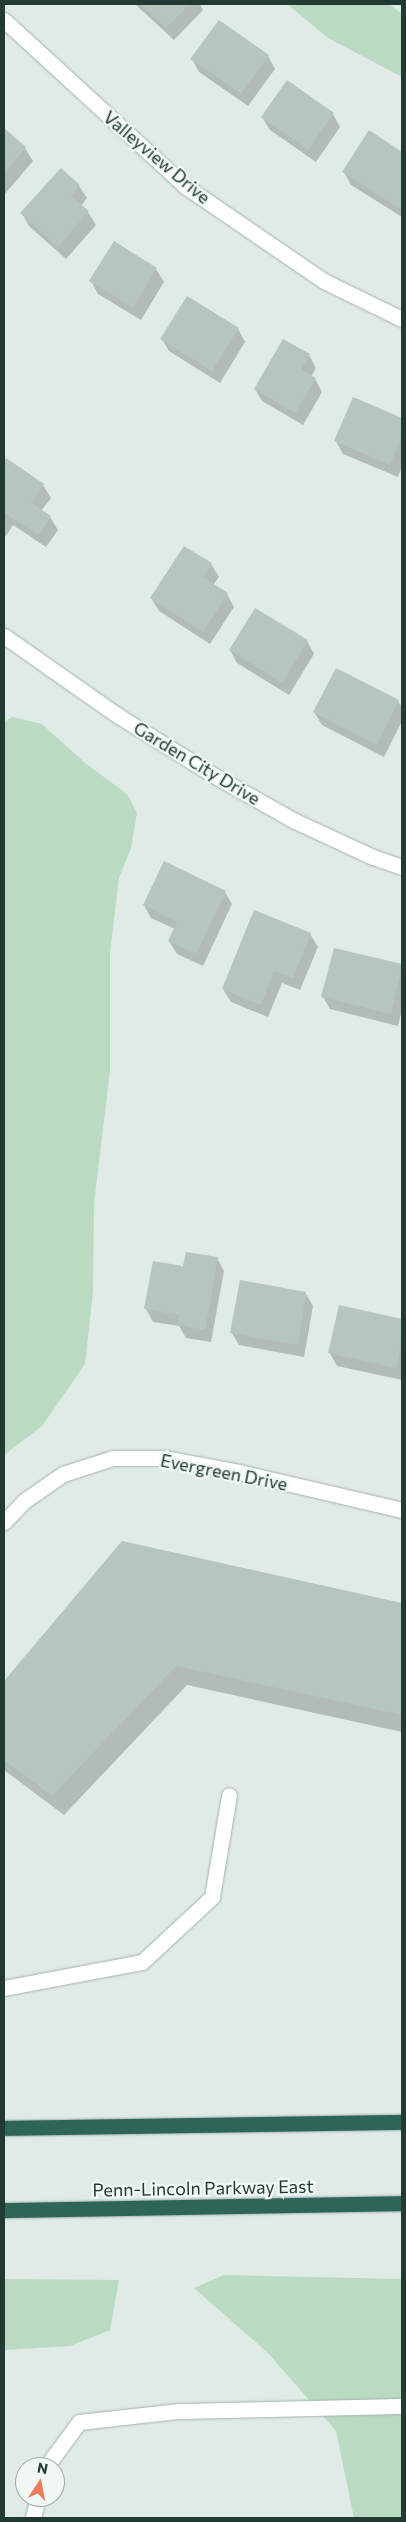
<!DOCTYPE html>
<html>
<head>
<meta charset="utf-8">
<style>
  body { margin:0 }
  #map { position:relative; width:406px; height:2522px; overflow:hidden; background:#e0eae6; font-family:Commissioner,sans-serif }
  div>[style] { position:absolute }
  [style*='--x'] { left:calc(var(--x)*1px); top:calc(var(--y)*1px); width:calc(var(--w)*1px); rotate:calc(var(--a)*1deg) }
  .green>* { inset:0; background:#badbc2 }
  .shadow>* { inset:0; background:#0003 }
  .building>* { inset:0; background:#b6c5be }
  .roads { filter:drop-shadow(0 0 1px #a3b2ad) drop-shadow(0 0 1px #a3b2ad) }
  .lane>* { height:15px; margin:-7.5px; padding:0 7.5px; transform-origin:7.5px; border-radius:7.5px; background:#fff }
  .street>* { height:15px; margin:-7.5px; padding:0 7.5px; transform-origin:7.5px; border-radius:7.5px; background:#fff }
  .secondary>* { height:15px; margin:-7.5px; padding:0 7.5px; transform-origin:7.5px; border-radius:7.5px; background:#fff }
  .highway>* { height:15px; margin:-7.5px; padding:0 7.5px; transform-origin:7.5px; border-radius:7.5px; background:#2e6559 }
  span { translate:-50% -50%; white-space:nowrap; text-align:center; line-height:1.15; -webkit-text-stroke:4.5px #f0f7f4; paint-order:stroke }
  .street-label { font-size:18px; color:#213a33 }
  .frame { position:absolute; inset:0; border:5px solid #213a33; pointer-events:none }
  .north { position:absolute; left:15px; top:2457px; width:50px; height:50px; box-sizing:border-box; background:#f0f7f4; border:1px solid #9daba7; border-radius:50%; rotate:11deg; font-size:14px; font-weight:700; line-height:20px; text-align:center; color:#213a33 }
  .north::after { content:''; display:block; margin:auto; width:18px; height:22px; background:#ed7c5c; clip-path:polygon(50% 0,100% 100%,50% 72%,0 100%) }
</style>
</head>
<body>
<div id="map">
  <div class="green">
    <div style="clip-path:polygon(287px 4px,389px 4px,402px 14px,402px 77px,328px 38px)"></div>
    <div style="clip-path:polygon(12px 717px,42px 724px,85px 763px,127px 794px,137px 813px,131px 848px,119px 878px,110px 953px,110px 1071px,94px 1203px,93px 1292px,85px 1364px,42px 1426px,4px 1455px,4px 722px)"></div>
    <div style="clip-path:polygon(224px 2275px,402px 2279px,402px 2518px,354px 2518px,336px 2431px,268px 2353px,194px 2288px)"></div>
    <div style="clip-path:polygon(4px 2279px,119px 2280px,110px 2330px,70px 2346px,4px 2350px)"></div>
  </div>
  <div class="shadow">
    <div style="clip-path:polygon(135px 4px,200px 4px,203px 10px,174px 40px)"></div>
    <div style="clip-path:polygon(268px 56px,275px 69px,248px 106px,199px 72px,192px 59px)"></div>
    <div style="clip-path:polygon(333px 114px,340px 127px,316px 162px,270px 130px,262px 117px)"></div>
    <div style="clip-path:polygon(4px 129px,25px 148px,33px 161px,4px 195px)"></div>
    <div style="clip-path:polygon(369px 132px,402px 154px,402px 217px,351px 185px,344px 172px)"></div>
    <div style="clip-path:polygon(79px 186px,87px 198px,81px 206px,88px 212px,96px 225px,66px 259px,29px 226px,22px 213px)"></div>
    <div style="clip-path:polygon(114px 243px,156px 269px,164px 282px,141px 320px,98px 294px,91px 281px)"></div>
    <div style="clip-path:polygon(238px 329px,245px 342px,220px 383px,169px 351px,162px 339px)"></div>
    <div style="clip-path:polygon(309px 355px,316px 368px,311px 377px,315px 379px,322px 392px,303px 425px,262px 401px,255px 389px)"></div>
    <div style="clip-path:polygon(354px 399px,402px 420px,402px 466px,398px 477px,343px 454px,336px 441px)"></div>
    <div style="clip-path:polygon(7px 460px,43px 485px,51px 498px,41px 511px,50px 517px,58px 530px,46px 547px,13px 525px,6px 536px,4px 535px,4px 464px)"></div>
    <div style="clip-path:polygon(184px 547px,211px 564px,219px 577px,213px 585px,227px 594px,234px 607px,210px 644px,159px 611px,151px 598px)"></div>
    <div style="clip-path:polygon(307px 641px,314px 654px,289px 695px,237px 663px,230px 650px)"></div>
    <div style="clip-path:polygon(336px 669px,398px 701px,402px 708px,402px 721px,384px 757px,322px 725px,314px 712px)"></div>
    <div style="clip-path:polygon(225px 892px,232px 904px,203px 966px,177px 954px,169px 941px,175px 929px,151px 918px,144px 905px)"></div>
    <div style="clip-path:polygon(310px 934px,318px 947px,300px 990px,282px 983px,268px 1017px,231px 1002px,223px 989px)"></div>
    <div style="clip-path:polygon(334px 949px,402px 966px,402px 1009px,398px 1026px,330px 1009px,323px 997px)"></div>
    <div style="clip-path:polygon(217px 1258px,224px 1271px,211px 1342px,186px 1338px,179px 1326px,153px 1322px,146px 1309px,184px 1268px)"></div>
    <div style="clip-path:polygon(306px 1294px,313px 1306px,304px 1357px,239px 1345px,232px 1333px)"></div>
    <div style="clip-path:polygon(340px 1306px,402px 1320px,402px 1380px,337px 1366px,330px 1353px)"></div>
    <div style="clip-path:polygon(122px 1542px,402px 1604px,402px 1732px,187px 1685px,64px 1815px,4px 1770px,4px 1683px)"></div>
  </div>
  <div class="building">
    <div style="clip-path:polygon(140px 4px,190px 4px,166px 28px)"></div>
    <div style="clip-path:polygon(219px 20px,269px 55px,241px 94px,190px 59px)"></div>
    <div style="clip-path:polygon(287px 80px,334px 113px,308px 150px,261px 117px)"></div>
    <div style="clip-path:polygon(4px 128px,26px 147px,4px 174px)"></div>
    <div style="clip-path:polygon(369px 130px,402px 152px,402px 210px,342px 172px)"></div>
    <div style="clip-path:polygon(61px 168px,80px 185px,71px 196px,89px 211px,58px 247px,20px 213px)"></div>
    <div style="clip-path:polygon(114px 241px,157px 268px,133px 308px,89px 281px)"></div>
    <div style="clip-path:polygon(187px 296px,239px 328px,212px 371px,160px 339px)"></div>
    <div style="clip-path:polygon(283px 339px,310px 354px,301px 369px,316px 378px,295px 413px,254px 389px)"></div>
    <div style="clip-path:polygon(353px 397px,402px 418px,402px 435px,390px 465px,334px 441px)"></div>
    <div style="clip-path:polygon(6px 458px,44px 484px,31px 503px,51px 516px,38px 535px,5px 513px,4px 515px,4px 462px)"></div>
    <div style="clip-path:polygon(184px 546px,212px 563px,203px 577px,228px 593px,203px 632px,150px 598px)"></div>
    <div style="clip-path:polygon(255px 608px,308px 640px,282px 683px,229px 650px)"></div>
    <div style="clip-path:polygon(336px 668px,399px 700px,377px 745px,313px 712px)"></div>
    <div style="clip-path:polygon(164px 861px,226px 891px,196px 954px,168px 941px,177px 922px,143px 905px)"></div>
    <div style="clip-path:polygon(254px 910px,311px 933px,293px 978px,274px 971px,261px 1005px,222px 989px)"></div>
    <div style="clip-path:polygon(334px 948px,402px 964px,391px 1014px,321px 997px)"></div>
    <div style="clip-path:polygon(186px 1252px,218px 1257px,205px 1330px,177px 1325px,179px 1315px,144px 1309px,153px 1261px,183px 1266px)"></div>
    <div style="clip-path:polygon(240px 1280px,306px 1292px,298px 1345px,230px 1333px)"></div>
    <div style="clip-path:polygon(339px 1305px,402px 1319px,402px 1338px,396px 1368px,328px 1353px)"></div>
    <div style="clip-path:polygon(122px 1541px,402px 1603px,402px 1715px,176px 1666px,52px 1796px,4px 1760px,4px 1681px)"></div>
  </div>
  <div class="roads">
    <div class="lane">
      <div style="--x:4;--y:1988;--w:140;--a:-10.7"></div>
      <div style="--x:142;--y:1962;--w:96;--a:-42.9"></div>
      <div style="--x:212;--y:1897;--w:103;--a:-80.5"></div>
    </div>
    <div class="street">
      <div style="--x:4;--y:20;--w:246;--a:42.5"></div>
      <div style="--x:185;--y:186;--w:168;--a:34.4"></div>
      <div style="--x:324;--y:281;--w:87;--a:26"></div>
      <div style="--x:4;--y:1522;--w:29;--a:-46"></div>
      <div style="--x:24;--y:1501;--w:47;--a:-34.7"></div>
      <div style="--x:63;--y:1474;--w:52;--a:-17.7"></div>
      <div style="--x:113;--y:1458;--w:52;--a:0"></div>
      <div style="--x:165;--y:1458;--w:75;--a:10.7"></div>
      <div style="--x:239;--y:1472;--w:167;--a:13.1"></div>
      <div style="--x:46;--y:2467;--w:56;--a:-53.7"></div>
      <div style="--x:79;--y:2422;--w:101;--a:-6.3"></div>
      <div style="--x:179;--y:2411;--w:223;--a:-1.3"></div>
      <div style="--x:33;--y:2518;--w:22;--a:-77"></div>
    </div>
    <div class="secondary">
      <div style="--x:4;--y:636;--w:138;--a:35"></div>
      <div style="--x:117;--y:715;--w:115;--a:31.9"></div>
      <div style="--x:215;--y:776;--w:92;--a:29.4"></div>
      <div style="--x:295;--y:821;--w:86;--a:24.8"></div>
      <div style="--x:373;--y:857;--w:31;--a:19"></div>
    </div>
    <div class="highway">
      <div style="--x:4;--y:2128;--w:398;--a:-0.9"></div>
      <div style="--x:4;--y:2210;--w:398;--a:-1"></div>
    </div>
  </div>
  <div class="street-label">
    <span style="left:157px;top:157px;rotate:40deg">Valleyview Drive</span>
    <span style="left:197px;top:763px;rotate:31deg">Garden City Drive</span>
    <span style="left:224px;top:1472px;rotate:11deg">Evergreen Drive</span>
    <span style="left:203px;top:2188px;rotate:-1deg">Penn-Lincoln Parkway East</span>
  </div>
  <div class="frame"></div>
  <div class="north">N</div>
</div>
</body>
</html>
